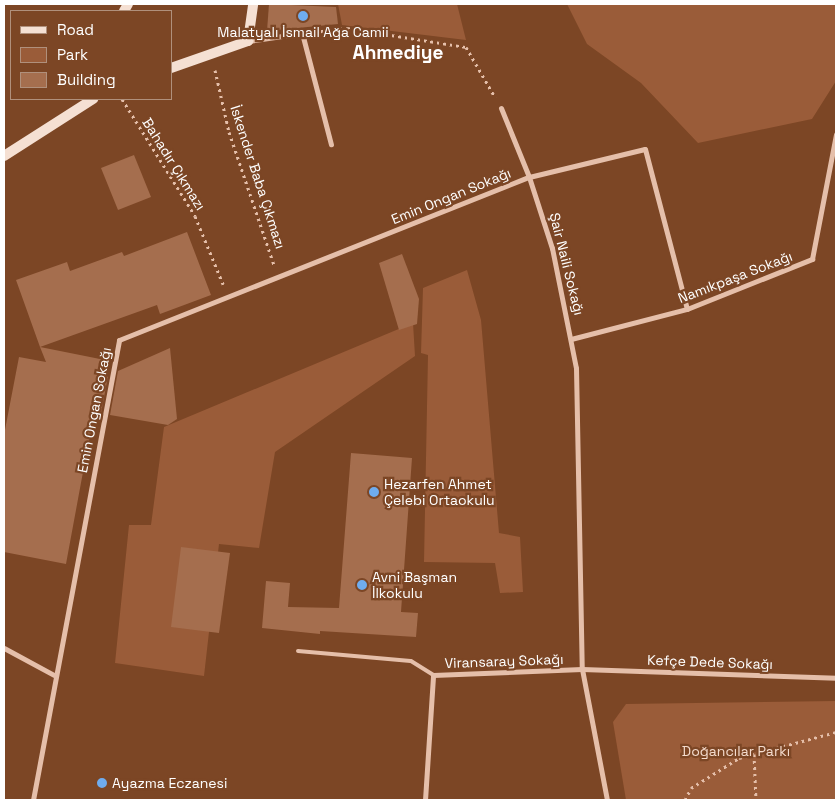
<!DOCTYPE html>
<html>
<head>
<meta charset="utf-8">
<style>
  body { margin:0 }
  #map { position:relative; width:840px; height:804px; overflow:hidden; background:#7c4625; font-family:"Space Grotesk",sans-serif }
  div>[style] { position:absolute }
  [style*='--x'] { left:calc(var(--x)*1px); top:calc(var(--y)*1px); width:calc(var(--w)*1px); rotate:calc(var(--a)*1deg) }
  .green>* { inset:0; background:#9a5c39 }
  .building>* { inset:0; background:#a56e4e }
  .path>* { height:3px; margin-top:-1.5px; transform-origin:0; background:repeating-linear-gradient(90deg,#e5bfaa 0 2.5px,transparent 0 6.5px) }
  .lane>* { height:4px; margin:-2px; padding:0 2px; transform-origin:2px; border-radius:2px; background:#e5bfaa }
  .street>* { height:5px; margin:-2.5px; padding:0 2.5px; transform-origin:2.5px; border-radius:2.5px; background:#e5bfaa }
  .secondary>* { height:10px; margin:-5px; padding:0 5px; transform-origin:5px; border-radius:5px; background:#f5e0d3 }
  .dots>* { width:14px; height:14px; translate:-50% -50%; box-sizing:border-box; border:2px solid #7c4625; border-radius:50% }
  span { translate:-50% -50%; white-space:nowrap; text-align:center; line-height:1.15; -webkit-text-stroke:4.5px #7c4625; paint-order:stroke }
  .poi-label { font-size:14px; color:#fff }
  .left { translate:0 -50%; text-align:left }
  .street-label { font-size:14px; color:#fff }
  .park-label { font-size:14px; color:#f4dbcd }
  .district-label { font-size:19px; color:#fff; font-weight:700 }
  .frame { position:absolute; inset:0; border:5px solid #fff; pointer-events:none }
  .legend { position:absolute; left:10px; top:10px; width:162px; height:90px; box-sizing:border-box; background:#7c4625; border:1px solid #b0907c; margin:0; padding:6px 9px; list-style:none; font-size:15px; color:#fff }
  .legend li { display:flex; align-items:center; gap:10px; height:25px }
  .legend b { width:25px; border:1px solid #b0907c }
</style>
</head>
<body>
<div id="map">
  <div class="green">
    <div style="clip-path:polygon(338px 4px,457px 4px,466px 40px,342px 25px)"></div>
    <div style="clip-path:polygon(567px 4px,836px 4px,836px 81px,812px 119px,698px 143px,641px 83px,587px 44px)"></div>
    <div style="clip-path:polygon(467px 270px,481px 320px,499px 533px,520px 537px,523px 592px,500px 593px,495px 563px,424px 562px,428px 355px,421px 353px,423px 288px)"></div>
    <div style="clip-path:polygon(413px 323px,415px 356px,275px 452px,259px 548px,219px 544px,204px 676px,115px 663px,129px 525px,151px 525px,164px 427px)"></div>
    <div style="clip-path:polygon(836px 701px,836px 800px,626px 800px,613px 722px,626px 704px)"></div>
  </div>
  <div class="building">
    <div style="clip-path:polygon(269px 4px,336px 7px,338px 24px,267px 31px)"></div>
    <div style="clip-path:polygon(134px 155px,151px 197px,118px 210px,101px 168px)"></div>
    <div style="clip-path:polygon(187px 232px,211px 295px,160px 314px,157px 305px,40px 347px,16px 280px,67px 262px,70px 271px,122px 252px,124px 256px)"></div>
    <div style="clip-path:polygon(402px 254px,419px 299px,417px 324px,399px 330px,379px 263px)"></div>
    <div style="clip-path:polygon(40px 347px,105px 360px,102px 378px,108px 376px,101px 413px,95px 412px,88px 445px,66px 564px,4px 552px,4px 435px,19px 357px,46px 362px)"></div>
    <div style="clip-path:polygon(170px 348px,177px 419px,168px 425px,110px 415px,118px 371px)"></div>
    <div style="clip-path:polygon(351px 453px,412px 458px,401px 612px,418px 613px,416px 637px,320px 631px,320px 634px,262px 628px,266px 581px,290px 583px,288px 607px,339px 608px)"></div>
    <div style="clip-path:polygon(181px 547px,230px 553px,219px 633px,171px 627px)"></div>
  </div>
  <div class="path">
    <div style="--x:314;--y:32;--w:33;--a:-7"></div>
    <div style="--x:347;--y:28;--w:121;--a:9.1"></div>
    <div style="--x:466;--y:47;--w:58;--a:59.9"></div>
    <div style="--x:215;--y:70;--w:64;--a:77.3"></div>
    <div style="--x:229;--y:132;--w:140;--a:71.3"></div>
    <div style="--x:122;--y:99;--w:138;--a:58"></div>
    <div style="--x:195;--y:216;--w:74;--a:67.6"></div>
    <div style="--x:754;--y:754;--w:46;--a:87.5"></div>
    <div style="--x:685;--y:800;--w:13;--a:-63"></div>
    <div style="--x:691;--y:788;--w:57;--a:-32"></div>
    <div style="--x:739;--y:758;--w:100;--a:-15"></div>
  </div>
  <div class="lane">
    <div style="--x:298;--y:651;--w:113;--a:5.1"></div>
    <div style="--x:411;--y:661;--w:26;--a:32"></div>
  </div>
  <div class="street">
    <div style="--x:248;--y:41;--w:55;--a:-8.4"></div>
    <div style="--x:302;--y:33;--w:115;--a:75.4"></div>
    <div style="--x:501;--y:108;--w:74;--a:67.9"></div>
    <div style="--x:529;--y:177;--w:75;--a:72.1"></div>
    <div style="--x:552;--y:248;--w:122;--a:78.7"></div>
    <div style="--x:576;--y:368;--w:301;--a:88.9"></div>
    <div style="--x:582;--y:669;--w:133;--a:79.2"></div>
    <div style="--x:571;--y:339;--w:120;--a:-14.5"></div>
    <div style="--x:687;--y:309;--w:135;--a:-21.8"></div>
    <div style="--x:812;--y:259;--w:127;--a:-79.1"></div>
    <div style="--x:4;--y:648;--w:57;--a:28.4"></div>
    <div style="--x:33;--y:800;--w:468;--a:-79.4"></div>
    <div style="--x:119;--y:340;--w:441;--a:-21.7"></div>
    <div style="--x:529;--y:177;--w:119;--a:-13.6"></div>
    <div style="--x:645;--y:149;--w:165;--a:75.3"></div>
    <div style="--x:425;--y:800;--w:125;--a:-86.3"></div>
    <div style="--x:433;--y:675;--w:149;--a:-2.3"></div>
    <div style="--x:582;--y:669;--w:254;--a:2"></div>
  </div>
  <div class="secondary">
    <div style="--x:124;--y:11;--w:8;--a:-60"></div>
    <div style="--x:171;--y:68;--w:82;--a:-19.3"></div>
    <div style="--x:248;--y:41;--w:37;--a:-82"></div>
    <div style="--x:4;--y:156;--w:106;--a:-32.6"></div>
  </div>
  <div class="dots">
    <div style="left:303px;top:16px;background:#6facee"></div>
    <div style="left:374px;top:492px;background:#6facee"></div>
    <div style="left:362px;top:585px;background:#6facee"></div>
    <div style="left:102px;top:783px;background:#6facee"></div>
  </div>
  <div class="poi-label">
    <span style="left:303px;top:32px">Malatyalı İsmail Ağa Camii</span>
    <span class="left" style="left:384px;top:492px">Hezarfen Ahmet<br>Çelebi Ortaokulu</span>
    <span class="left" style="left:372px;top:585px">Avni Başman<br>İlkokulu</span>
    <span class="left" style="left:112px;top:783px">Ayazma Eczanesi</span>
  </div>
  <div class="street-label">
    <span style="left:174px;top:164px;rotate:58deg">Bahadır Çıkmazı</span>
    <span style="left:258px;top:177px;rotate:72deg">İskender Baba Çıkmazı</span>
    <span style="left:451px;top:196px;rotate:-22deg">Emin Ongan Sokağı</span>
    <span style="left:567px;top:264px;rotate:76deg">Şair Naili Sokağı</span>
    <span style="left:735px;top:277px;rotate:-21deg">Namıkpaşa Sokağı</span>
    <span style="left:94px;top:410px;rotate:-79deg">Emin Ongan Sokağı</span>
    <span style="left:504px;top:661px;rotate:-2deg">Viransaray Sokağı</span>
    <span style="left:710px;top:662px;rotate:2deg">Kefçe Dede Sokağı</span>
  </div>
  <div class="park-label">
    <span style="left:736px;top:751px">Doğancılar Parkı</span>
  </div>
  <div class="district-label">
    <span style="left:398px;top:53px">Ahmediye</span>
  </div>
  <div class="frame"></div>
  <ul class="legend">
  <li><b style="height:6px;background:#f5e0d3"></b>Road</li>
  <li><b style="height:14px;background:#9a5c39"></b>Park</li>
  <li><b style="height:14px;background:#a56e4e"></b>Building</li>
  </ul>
</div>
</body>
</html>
